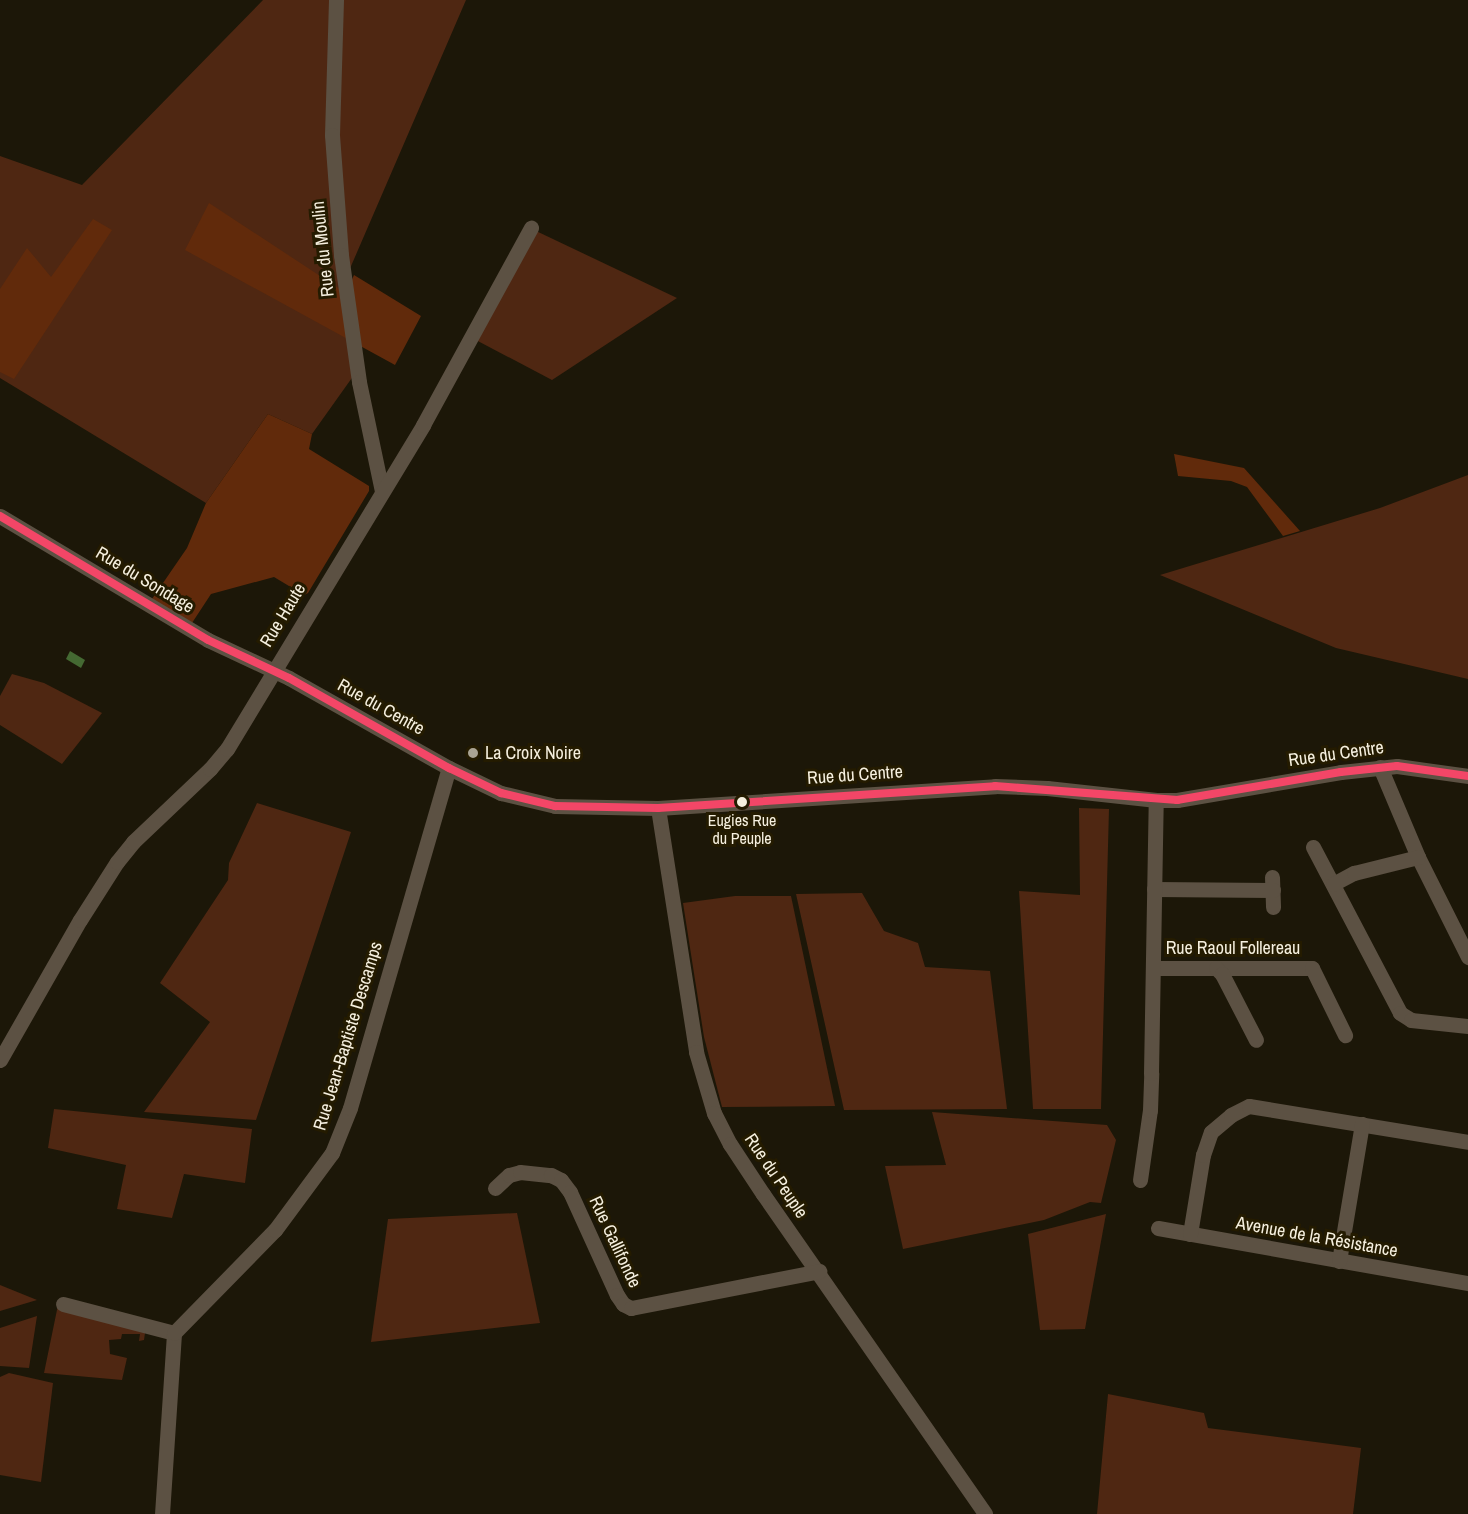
<!DOCTYPE html>
<html>
<head>
<meta charset="utf-8">
<style>
  body { margin:0 }
  #map { position:relative; width:1468px; height:1514px; overflow:hidden; background:#1c1708; font-family:"Archivo Narrow",sans-serif }
  div>[style] { position:absolute }
  [style*='--x'] { left:calc(var(--x)*1px); top:calc(var(--y)*1px); width:calc(var(--w)*1px); rotate:calc(var(--a)*1deg) }
  .green>* { inset:0; background:#4f2712 }
  .forest>* { inset:0; background:#612a0b }
  .water>* { inset:0; background:#446932 }
  .minor>* { height:15px; margin:-7.5px; padding:0 7.5px; transform-origin:7.5px; border-radius:7.5px; background:#5c5143 }
  .bus-1>* { height:8px; margin:-4px; padding:0 4px; transform-origin:4px; border-radius:4px; background:#f34667 }
  .dots>* { width:16px; height:16px; translate:-50% -50%; box-sizing:border-box; border:3px solid #241b00; border-radius:50% }
  span { translate:-50% -50%; white-space:nowrap; text-align:center; line-height:1.15; -webkit-text-stroke:6px #241b00; paint-order:stroke }
  .bus-label { font-size:16px; color:#f6f0df }
  .street-label { font-size:18px; color:#f6f0df }
  .poi-label { font-size:18px; color:#f6f0df }
  .left { translate:0 -50%; text-align:left }
</style>
</head>
<body>
<div id="map">
  <div class="green">
    <div style="clip-path:polygon(263px 0,466px 0,342px 287px,354px 375px,312px 434px,268px 414px,206px 503px,0 378px,0 156px,82px 185px)"></div>
    <div style="clip-path:polygon(534px 230px,677px 298px,552px 380px,474px 339px)"></div>
    <div style="clip-path:polygon(1468px 475px,1468px 679px,1336px 648px,1160px 575px,1380px 508px)"></div>
    <div style="clip-path:polygon(12px 674px,44px 683px,102px 713px,62px 764px,0 725px,0 696px)"></div>
    <div style="clip-path:polygon(257px 803px,351px 832px,256px 1120px,144px 1112px,210px 1022px,160px 983px,228px 880px,229px 863px)"></div>
    <div style="clip-path:polygon(1079px 808px,1109px 809px,1101px 1109px,1033px 1109px,1019px 891px,1080px 895px)"></div>
    <div style="clip-path:polygon(862px 893px,884px 931px,918px 943px,925px 967px,990px 971px,1007px 1109px,844px 1110px,796px 894px)"></div>
    <div style="clip-path:polygon(735px 896px,791px 896px,835px 1106px,722px 1107px,704px 1037px,683px 903px)"></div>
    <div style="clip-path:polygon(54px 1109px,252px 1129px,245px 1183px,184px 1174px,172px 1218px,117px 1209px,126px 1165px,48px 1148px)"></div>
    <div style="clip-path:polygon(932px 1112px,1107px 1125px,1116px 1140px,1101px 1203px,1090px 1202px,1044px 1220px,903px 1249px,885px 1166px,946px 1165px)"></div>
    <div style="clip-path:polygon(517px 1213px,540px 1323px,371px 1342px,388px 1219px)"></div>
    <div style="clip-path:polygon(1106px 1214px,1085px 1329px,1040px 1330px,1028px 1234px)"></div>
    <div style="clip-path:polygon(0 1285px,37px 1300px,0 1311px)"></div>
    <div style="clip-path:polygon(58px 1305px,146px 1326px,144px 1340px,139px 1341px,140px 1334px,122px 1334px,121px 1339px,109px 1340px,110px 1354px,127px 1358px,122px 1380px,44px 1373px)"></div>
    <div style="clip-path:polygon(37px 1316px,29px 1368px,0 1366px,0 1328px)"></div>
    <div style="clip-path:polygon(9px 1373px,53px 1383px,41px 1482px,0 1475px,0 1377px)"></div>
    <div style="clip-path:polygon(1108px 1394px,1204px 1413px,1208px 1428px,1361px 1448px,1353px 1514px,1097px 1514px)"></div>
  </div>
  <div class="forest">
    <div style="clip-path:polygon(209px 203px,346px 293px,354px 275px,421px 316px,395px 365px,185px 250px)"></div>
    <div style="clip-path:polygon(93px 219px,112px 230px,14px 379px,0 372px,0 289px,27px 248px,51px 277px)"></div>
    <div style="clip-path:polygon(268px 414px,312px 434px,309px 449px,369px 486px,369px 491px,308px 593px,304px 595px,274px 577px,211px 594px,192px 623px,152px 599px,187px 548px,206px 503px)"></div>
    <div style="clip-path:polygon(1174px 454px,1244px 468px,1300px 531px,1283px 536px,1247px 487px,1231px 481px,1178px 476px)"></div>
  </div>
  <div class="water">
    <div style="clip-path:polygon(70px 651px,85px 660px,81px 668px,66px 659px)"></div>
  </div>
  <div class="minor">
    <div style="--x:336;--y:0;--w:135;--a:91.7"></div>
    <div style="--x:332;--y:135;--w:120;--a:85.7"></div>
    <div style="--x:341;--y:255;--w:128;--a:81.9"></div>
    <div style="--x:359;--y:382;--w:111;--a:78.1"></div>
    <div style="--x:0;--y:516;--w:242;--a:30.8"></div>
    <div style="--x:208;--y:640;--w:89;--a:25.1"></div>
    <div style="--x:289;--y:678;--w:184;--a:29.4"></div>
    <div style="--x:449;--y:768;--w:58;--a:25.7"></div>
    <div style="--x:501;--y:793;--w:56;--a:13.5"></div>
    <div style="--x:555;--y:806;--w:103;--a:1.1"></div>
    <div style="--x:658;--y:808;--w:338;--a:-3.7"></div>
    <div style="--x:995;--y:786;--w:52;--a:2.2"></div>
    <div style="--x:1047;--y:788;--w:110;--a:6.3"></div>
    <div style="--x:1156;--y:800;--w:21;--a:0"></div>
    <div style="--x:1177;--y:800;--w:166;--a:-9.7"></div>
    <div style="--x:1341;--y:772;--w:56;--a:-6.1"></div>
    <div style="--x:1397;--y:766;--w:72;--a:8"></div>
    <div style="--x:1380;--y:767;--w:98;--a:67.1"></div>
    <div style="--x:1418;--y:857;--w:112;--a:63.4"></div>
    <div style="--x:658;--y:808;--w:247;--a:81.1"></div>
    <div style="--x:696;--y:1052;--w:64;--a:73.6"></div>
    <div style="--x:714;--y:1113;--w:35;--a:63"></div>
    <div style="--x:730;--y:1144;--w:60;--a:56.6"></div>
    <div style="--x:763;--y:1194;--w:389;--a:55.2"></div>
    <div style="--x:1313;--y:847;--w:187;--a:62.3"></div>
    <div style="--x:1400;--y:1013;--w:13;--a:32"></div>
    <div style="--x:1411;--y:1020;--w:57;--a:6"></div>
    <div style="--x:1272;--y:877;--w:30;--a:88"></div>
    <div style="--x:1333;--y:884;--w:24;--a:-28"></div>
    <div style="--x:1354;--y:873;--w:66;--a:-14"></div>
    <div style="--x:1154;--y:889;--w:119;--a:0.5"></div>
    <div style="--x:1153;--y:968;--w:159;--a:0"></div>
    <div style="--x:1312;--y:968;--w:75;--a:63.8"></div>
    <div style="--x:1216;--y:968;--w:8;--a:45"></div>
    <div style="--x:1222;--y:974;--w:74;--a:62.7"></div>
    <div style="--x:0;--y:1060;--w:161;--a:-60.3"></div>
    <div style="--x:80;--y:920;--w:69;--a:-57.5"></div>
    <div style="--x:117;--y:862;--w:26;--a:-51"></div>
    <div style="--x:133;--y:842;--w:106;--a:-43.5"></div>
    <div style="--x:210;--y:769;--w:26;--a:-50"></div>
    <div style="--x:227;--y:749;--w:379;--a:-58.8"></div>
    <div style="--x:423;--y:425;--w:225;--a:-61.3"></div>
    <div style="--x:1140;--y:1180;--w:71;--a:-81.9"></div>
    <div style="--x:1150;--y:1110;--w:37;--a:-88"></div>
    <div style="--x:1151;--y:1073;--w:273;--a:-89"></div>
    <div style="--x:495;--y:1188;--w:19;--a:-43"></div>
    <div style="--x:509;--y:1175;--w:11;--a:-15"></div>
    <div style="--x:520;--y:1172;--w:31;--a:6"></div>
    <div style="--x:551;--y:1175;--w:11;--a:27"></div>
    <div style="--x:561;--y:1180;--w:15;--a:53"></div>
    <div style="--x:570;--y:1192;--w:113;--a:65.5"></div>
    <div style="--x:617;--y:1295;--w:11;--a:56"></div>
    <div style="--x:623;--y:1304;--w:9;--a:27"></div>
    <div style="--x:631;--y:1308;--w:192;--a:-11.1"></div>
    <div style="--x:1158;--y:1228;--w:315;--a:10.1"></div>
    <div style="--x:1190;--y:1234;--w:80;--a:-80.7"></div>
    <div style="--x:1203;--y:1155;--w:24;--a:-71"></div>
    <div style="--x:1211;--y:1132;--w:26;--a:-40"></div>
    <div style="--x:1231;--y:1115;--w:20;--a:-27"></div>
    <div style="--x:1249;--y:1106;--w:222;--a:9.3"></div>
    <div style="--x:1339;--y:1261;--w:139;--a:-80.5"></div>
    <div style="--x:63;--y:1304;--w:115;--a:14.6"></div>
    <div style="--x:162;--y:1514;--w:181;--a:-86.2"></div>
    <div style="--x:174;--y:1333;--w:144;--a:-45.6"></div>
    <div style="--x:275;--y:1230;--w:96;--a:-53.5"></div>
    <div style="--x:332;--y:1153;--w:48;--a:-68.2"></div>
    <div style="--x:350;--y:1108;--w:354;--a:-73.8"></div>
  </div>
  <div class="bus-1">
    <div style="--x:0;--y:516;--w:242;--a:30.8"></div>
    <div style="--x:208;--y:640;--w:89;--a:25.1"></div>
    <div style="--x:289;--y:678;--w:184;--a:29.4"></div>
    <div style="--x:449;--y:768;--w:58;--a:25.7"></div>
    <div style="--x:501;--y:793;--w:56;--a:13.5"></div>
    <div style="--x:555;--y:806;--w:103;--a:1.1"></div>
    <div style="--x:658;--y:808;--w:338;--a:-3.7"></div>
    <div style="--x:995;--y:786;--w:183;--a:4.4"></div>
    <div style="--x:1177;--y:800;--w:166;--a:-9.7"></div>
    <div style="--x:1341;--y:772;--w:56;--a:-6.1"></div>
    <div style="--x:1397;--y:766;--w:72;--a:8"></div>
  </div>
  <div class="dots">
    <div style="left:473px;top:753px;background:#aaa494"></div>
    <div style="left:742px;top:802px;background:#f6f0df"></div>
  </div>
  <div class="bus-label">
    <span style="left:742px;top:829px">Eugies Rue<br>du Peuple</span>
  </div>
  <div class="street-label">
    <span style="left:323px;top:249px;rotate:-96deg">Rue du Moulin</span>
    <span style="left:145px;top:580px;rotate:31deg">Rue du Sondage</span>
    <span style="left:283px;top:615px;rotate:-59deg">Rue Haute</span>
    <span style="left:381px;top:707px;rotate:29deg">Rue du Centre</span>
    <span style="left:1336px;top:754px;rotate:-8deg">Rue du Centre</span>
    <span style="left:855px;top:775px;rotate:-4deg">Rue du Centre</span>
    <span style="left:1233px;top:948px">Rue Raoul Follereau</span>
    <span style="left:348px;top:1036px;rotate:-73deg">Rue Jean-Baptiste Descamps</span>
    <span style="left:776px;top:1176px;rotate:56deg">Rue du Peuple</span>
    <span style="left:1317px;top:1237px;rotate:10deg">Avenue de la Résistance</span>
    <span style="left:615px;top:1242px;rotate:65deg">Rue Gallifonde</span>
  </div>
  <div class="poi-label">
    <span class="left" style="left:485px;top:753px">La Croix Noire</span>
  </div>
</div>
</body>
</html>
